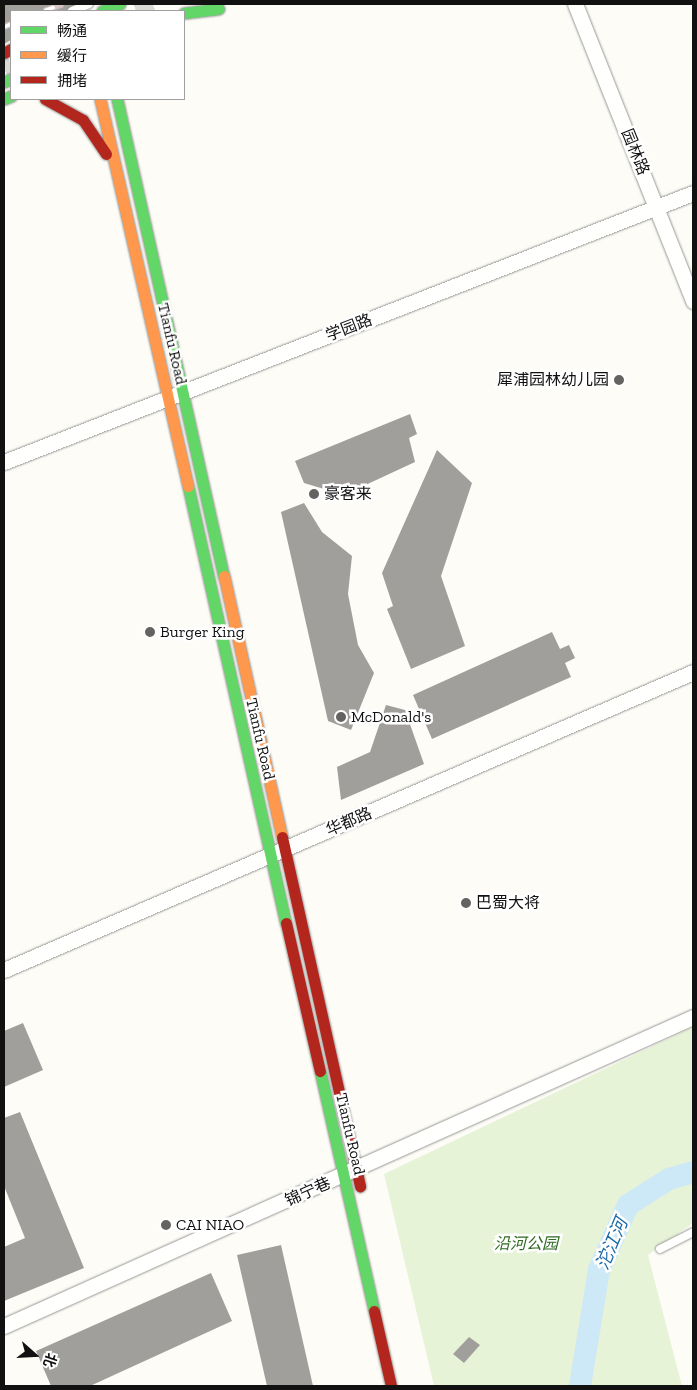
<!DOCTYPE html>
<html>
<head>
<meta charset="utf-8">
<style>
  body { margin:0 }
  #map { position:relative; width:697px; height:1390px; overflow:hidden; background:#fdfcf7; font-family:"Zilla Slab","Noto Sans SC",serif }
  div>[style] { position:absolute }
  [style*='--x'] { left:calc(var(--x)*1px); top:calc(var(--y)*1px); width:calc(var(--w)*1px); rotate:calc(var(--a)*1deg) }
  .green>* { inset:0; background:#e7f3d7 }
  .river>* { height:22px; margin:-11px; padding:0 11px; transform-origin:11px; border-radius:11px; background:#cde8f7 }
  .building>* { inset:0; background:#a19f9c }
  .highway-tunnel>* { height:26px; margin-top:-13px; transform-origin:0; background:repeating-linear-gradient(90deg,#dad9d4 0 26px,transparent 0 39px) }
  .roads { filter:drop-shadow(0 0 1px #979795) drop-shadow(0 0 1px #979795) }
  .lane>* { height:8px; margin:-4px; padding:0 4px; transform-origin:4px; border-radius:4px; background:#fffffe }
  .street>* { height:15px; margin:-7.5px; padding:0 7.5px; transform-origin:7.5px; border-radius:7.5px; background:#fffffe }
  .fast>* { height:11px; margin:-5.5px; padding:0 5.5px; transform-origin:5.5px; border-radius:5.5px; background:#63d668 }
  .slow>* { height:11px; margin:-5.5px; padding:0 5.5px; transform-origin:5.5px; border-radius:5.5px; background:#ff974d }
  .jam>* { height:11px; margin:-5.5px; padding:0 5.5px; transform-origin:5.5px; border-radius:5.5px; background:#b3261e }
  .rail>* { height:5.5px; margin-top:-2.75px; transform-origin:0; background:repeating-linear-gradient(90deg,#fff 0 11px,#d9c6c7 0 22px); box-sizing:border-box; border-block:1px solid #d9c6c7 }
  .dots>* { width:14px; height:14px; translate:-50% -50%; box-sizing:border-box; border:2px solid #fff; border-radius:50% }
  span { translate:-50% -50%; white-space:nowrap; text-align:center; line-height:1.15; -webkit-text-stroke:5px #fff; paint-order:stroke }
  .street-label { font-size:16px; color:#111 }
  .poi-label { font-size:16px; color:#111 }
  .right { translate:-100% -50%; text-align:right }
  .left { translate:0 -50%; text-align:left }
  .park-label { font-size:16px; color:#2f6b1f; font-style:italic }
  .water-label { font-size:18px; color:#1768a6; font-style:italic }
  .frame { position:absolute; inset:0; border:5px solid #111; pointer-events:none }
  .legend { position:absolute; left:10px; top:10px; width:175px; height:90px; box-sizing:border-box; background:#fff; border:1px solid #a0a0a0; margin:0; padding:6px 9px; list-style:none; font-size:15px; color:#111 }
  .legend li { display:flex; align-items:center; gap:10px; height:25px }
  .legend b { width:25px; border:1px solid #a0a0a0 }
  .north { position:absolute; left:10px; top:1330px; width:50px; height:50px; -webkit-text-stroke:4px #fff; paint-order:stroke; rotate:109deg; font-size:14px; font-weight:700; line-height:20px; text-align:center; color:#111 }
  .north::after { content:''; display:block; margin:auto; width:18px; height:22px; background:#111; clip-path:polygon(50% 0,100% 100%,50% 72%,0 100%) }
</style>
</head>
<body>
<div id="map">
  <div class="green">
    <div style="clip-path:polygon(693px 1027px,693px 1223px,648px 1255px,682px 1386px,434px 1386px,384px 1174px)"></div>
  </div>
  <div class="river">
    <div style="--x:580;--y:1386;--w:118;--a:-80.7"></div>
    <div style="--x:599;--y:1270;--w:71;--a:-66"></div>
    <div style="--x:628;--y:1205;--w:49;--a:-32.4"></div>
    <div style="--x:669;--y:1179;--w:25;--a:-16"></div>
  </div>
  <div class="building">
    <div style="clip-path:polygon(4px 4px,97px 4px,79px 11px,11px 11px,11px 40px,4px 44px)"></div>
    <div style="clip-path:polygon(410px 414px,417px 434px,409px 438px,415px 462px,344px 495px,304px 483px,295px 461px)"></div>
    <div style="clip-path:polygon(437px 450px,472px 483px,441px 576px,465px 646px,411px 669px,387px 609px,393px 606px,382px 573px)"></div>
    <div style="clip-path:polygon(304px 503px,322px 532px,352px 556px,348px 594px,358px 645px,374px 673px,351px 730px,328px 721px,281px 512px)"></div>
    <div style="clip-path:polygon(552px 632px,560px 649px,569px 645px,575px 658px,565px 663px,571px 677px,432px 739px,413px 695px)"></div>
    <div style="clip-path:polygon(386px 705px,405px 710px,424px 764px,341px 800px,337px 767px,370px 752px)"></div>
    <div style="clip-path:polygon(23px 1023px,43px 1070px,4px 1087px,4px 1031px)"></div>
    <div style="clip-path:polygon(20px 1112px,84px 1268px,4px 1301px,4px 1247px,25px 1238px,4px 1186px,4px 1118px)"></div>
    <div style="clip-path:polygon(281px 1245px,313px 1386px,267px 1386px,237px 1255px)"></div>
    <div style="clip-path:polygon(211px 1273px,232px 1321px,90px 1386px,51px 1386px,36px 1351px)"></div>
    <div style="clip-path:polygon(469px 1337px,480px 1345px,464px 1363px,453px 1354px)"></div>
  </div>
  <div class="highway-tunnel">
    <div style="--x:136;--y:11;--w:18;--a:-22"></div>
    <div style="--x:4;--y:68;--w:8;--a:-23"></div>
  </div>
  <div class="roads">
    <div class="lane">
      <div style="--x:72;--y:11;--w:18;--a:-22"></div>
      <div style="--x:660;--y:1249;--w:37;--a:-27"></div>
    </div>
    <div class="street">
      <div style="--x:575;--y:4;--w:320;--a:68.3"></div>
      <div style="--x:4;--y:462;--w:740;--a:-21.33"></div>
      <div style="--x:4;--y:970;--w:751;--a:-23.39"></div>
      <div style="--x:4;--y:1326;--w:755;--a:-24.16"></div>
    </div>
    <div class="fast">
      <div style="--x:102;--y:11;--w:19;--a:-21"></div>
      <div style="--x:184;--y:13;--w:35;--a:-7"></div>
      <div style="--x:4;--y:82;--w:8;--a:-23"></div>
      <div style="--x:4;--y:99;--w:8;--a:-23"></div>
      <div style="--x:117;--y:99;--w:489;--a:77.4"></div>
      <div style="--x:188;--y:486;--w:448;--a:77.4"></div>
      <div style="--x:320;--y:1071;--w:246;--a:77.3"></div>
    </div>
    <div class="slow">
      <div style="--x:100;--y:99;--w:397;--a:77.2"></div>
      <div style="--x:224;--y:576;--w:267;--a:77.5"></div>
    </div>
    <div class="jam">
      <div style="--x:4;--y:53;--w:8;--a:-30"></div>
      <div style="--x:45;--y:99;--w:43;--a:28.9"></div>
      <div style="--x:83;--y:120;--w:41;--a:55.9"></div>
      <div style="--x:282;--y:837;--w:358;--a:77.4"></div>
      <div style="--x:286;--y:923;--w:152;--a:77.1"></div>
      <div style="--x:374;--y:1311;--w:77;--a:77.2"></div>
    </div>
  </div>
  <div class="rail">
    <div style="--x:44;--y:11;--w:20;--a:-20"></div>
    <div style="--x:4;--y:27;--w:8;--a:-23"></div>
  </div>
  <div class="dots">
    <div style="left:619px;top:380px;background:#646362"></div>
    <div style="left:314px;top:494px;background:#646362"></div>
    <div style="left:150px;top:632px;background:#646362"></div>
    <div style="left:341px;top:717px;background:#646362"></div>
    <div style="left:466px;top:903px;background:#646362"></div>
    <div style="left:166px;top:1225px;background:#646362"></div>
  </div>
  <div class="street-label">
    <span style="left:635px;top:152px;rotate:68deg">园林路</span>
    <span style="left:349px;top:328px;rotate:-21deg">学园路</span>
    <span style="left:172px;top:344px;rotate:77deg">Tianfu Road</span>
    <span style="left:260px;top:739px;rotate:77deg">Tianfu Road</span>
    <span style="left:349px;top:822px;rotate:-23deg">华都路</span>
    <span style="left:350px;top:1134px;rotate:77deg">Tianfu Road</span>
    <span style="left:308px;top:1192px;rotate:-24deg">锦宁巷</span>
  </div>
  <div class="poi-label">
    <span class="right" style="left:609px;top:380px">犀浦园林幼儿园</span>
    <span class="left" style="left:324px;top:494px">豪客来</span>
    <span class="left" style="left:160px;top:632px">Burger King</span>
    <span class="left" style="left:351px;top:717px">McDonald's</span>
    <span class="left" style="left:476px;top:903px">巴蜀大将</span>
    <span class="left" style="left:176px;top:1225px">CAI NIAO</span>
  </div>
  <div class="park-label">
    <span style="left:526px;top:1244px">沿河公园</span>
  </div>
  <div class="water-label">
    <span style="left:612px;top:1244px;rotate:-67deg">沱江河</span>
  </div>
  <div class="frame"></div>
  <ul class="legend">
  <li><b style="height:6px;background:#63d668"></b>畅通</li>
  <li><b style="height:6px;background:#ff974d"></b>缓行</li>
  <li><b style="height:6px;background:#b3261e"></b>拥堵</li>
  </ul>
  <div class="north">北</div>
</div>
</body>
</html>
